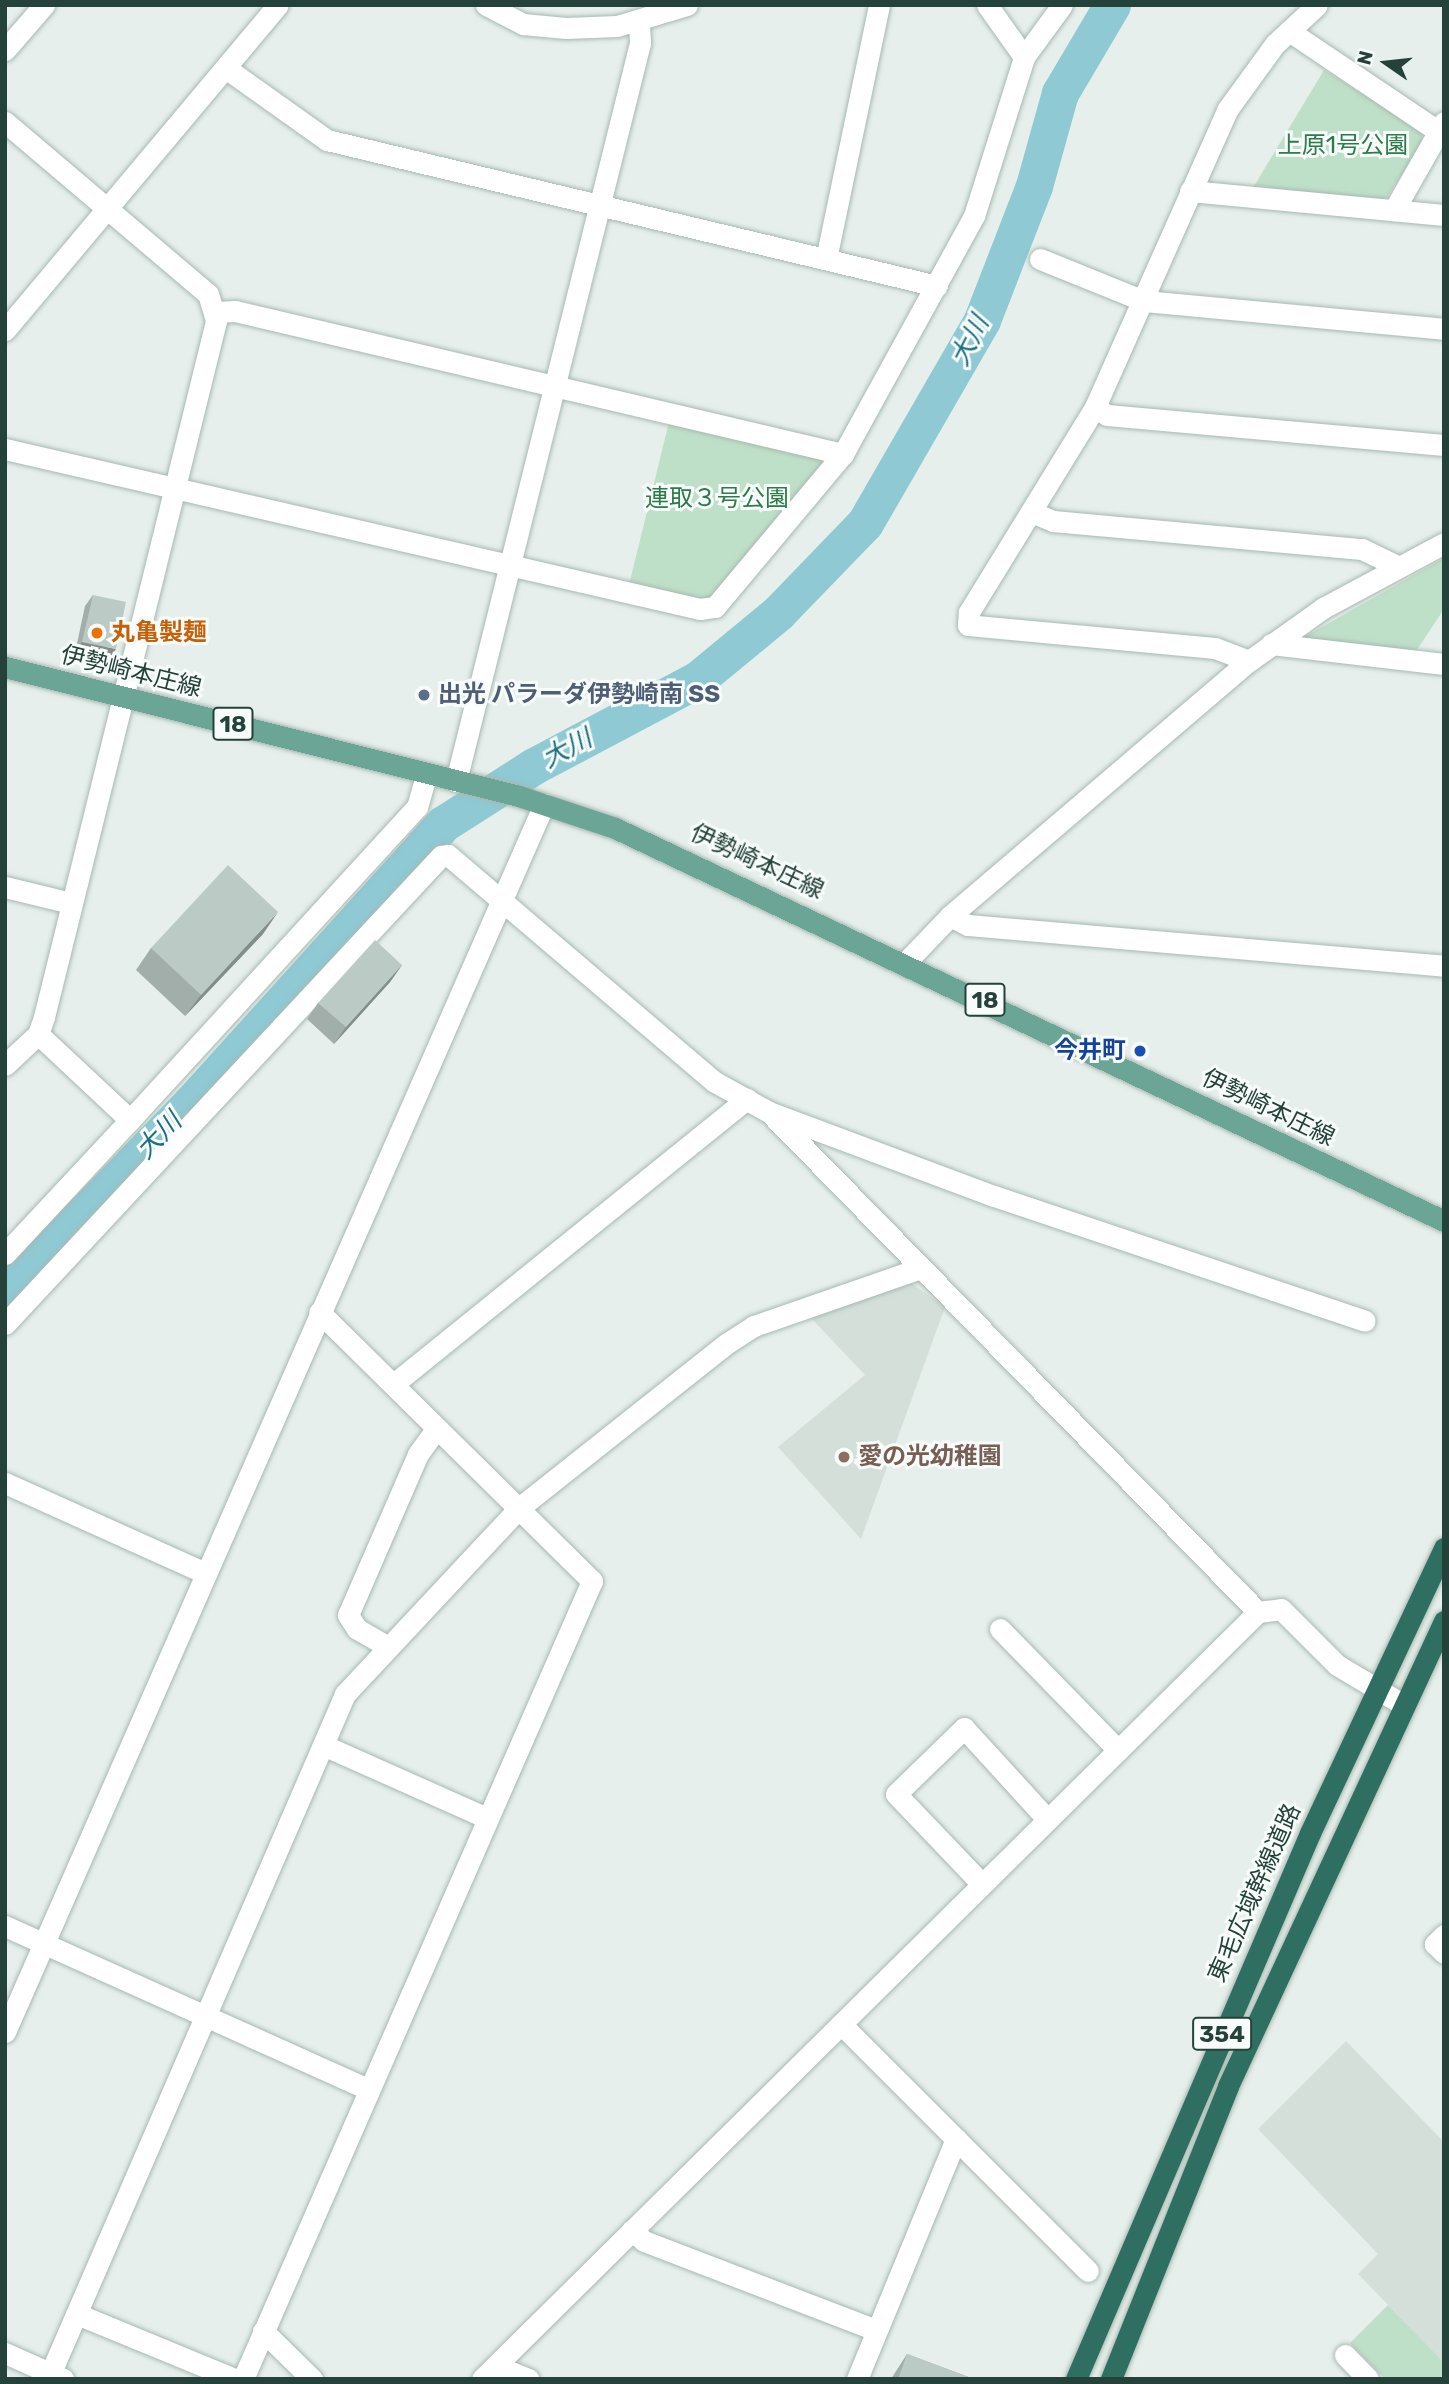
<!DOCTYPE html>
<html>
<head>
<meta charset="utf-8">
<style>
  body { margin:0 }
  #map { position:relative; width:1449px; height:2384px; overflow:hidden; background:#e6efeb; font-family:Rubik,"Noto Sans JP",sans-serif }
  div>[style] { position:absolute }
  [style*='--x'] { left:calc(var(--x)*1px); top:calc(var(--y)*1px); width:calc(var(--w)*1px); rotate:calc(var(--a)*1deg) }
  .built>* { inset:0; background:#d4dfda }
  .green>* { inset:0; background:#bfe0c8 }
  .river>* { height:37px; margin:-18.5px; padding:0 18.5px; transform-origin:18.5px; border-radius:18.5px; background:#8ec9d4 }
  .roads { filter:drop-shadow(0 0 2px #a8b8b2) drop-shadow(0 0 2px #a8b8b2) }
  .street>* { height:21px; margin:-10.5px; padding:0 10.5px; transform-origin:10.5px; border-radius:10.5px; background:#fff }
  .secondary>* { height:21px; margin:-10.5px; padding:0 10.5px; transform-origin:10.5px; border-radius:10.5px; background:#fff }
  .primary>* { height:21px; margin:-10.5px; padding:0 10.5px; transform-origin:10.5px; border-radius:10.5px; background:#6aa596 }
  .highway>* { height:21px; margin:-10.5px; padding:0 10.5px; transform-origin:10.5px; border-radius:10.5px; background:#2f6f62 }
  .wall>* { inset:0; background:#a1aea9 }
  .shaded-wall>* { inset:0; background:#838d89 }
  .building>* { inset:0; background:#bbcac4 }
  .dots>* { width:19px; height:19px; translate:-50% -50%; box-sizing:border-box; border:4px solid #f7fbf9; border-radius:50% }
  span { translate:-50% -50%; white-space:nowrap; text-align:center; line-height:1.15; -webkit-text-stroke:6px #f7fbf9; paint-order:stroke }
  .shield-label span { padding:2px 5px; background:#f7fbf9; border:2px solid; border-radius:5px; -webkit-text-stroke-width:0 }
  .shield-label { font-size:23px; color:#24423a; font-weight:700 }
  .park-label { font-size:24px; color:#2d7a4b }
  .food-label { font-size:24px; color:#c56008; font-weight:700 }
  .left { translate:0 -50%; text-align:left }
  .street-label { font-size:24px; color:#24423a }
  .service-label { font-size:24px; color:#4e5e75; font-weight:700 }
  .transit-label { font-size:24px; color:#164399; font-weight:700 }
  .right { translate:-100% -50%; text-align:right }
  .education-label { font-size:24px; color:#785e54; font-weight:700 }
  .water-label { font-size:26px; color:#1c6f80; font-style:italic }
  .frame { position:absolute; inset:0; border:7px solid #24423a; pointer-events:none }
  .north { position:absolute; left:1351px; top:28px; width:70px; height:70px; -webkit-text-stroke:5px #f7fbf9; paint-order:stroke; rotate:284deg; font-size:19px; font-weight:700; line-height:28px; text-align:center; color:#24423a }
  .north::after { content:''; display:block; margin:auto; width:24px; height:32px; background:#24423a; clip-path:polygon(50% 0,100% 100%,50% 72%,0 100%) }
</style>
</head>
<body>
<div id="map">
  <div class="built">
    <div style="clip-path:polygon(911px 1283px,945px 1307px,861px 1539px,778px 1447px,865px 1375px,811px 1318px)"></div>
    <div style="clip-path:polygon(1346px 2041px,1444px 2142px,1444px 2362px,1358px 2274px,1378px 2254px,1258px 2129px)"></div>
  </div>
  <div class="green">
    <div style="clip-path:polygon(1324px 70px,1421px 130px,1422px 143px,1387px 197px,1374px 203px,1251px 191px)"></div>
    <div style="clip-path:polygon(669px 422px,821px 458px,821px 469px,713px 597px,701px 602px,629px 585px)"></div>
    <div style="clip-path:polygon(1444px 558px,1444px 609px,1415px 653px,1299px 640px)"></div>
    <div style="clip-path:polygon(1388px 2305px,1444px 2362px,1444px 2379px,1385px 2379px,1350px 2343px)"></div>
  </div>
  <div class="river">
    <div style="--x:5;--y:1294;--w:267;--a:-45.8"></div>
    <div style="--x:191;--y:1103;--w:376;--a:-47.9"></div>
    <div style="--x:443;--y:824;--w:108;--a:-32.5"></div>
    <div style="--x:534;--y:766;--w:186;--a:-27.9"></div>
    <div style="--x:698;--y:679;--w:104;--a:-39.5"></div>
    <div style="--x:778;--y:613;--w:125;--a:-46"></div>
    <div style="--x:865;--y:523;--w:234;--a:-60"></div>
    <div style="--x:982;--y:320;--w:144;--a:-68.8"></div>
    <div style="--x:1034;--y:186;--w:97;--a:-74.4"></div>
    <div style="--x:1060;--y:93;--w:102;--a:-59.4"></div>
  </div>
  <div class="roads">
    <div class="street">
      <div style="--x:486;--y:5;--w:42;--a:27.2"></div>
      <div style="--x:523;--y:24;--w:43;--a:5.3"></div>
      <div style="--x:566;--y:28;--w:51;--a:-2.2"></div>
      <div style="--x:617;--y:26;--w:73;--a:-16.7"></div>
      <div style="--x:987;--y:5;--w:64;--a:54.6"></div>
      <div style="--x:1289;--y:31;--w:179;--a:33.9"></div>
      <div style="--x:5;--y:50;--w:60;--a:-49.1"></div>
      <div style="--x:227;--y:69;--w:123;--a:35.4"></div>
      <div style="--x:327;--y:140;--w:627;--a:13.46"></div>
      <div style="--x:1190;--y:191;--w:255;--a:5.4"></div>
      <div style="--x:1394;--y:210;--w:101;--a:-60.4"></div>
      <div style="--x:826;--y:259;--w:259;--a:-78.2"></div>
      <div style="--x:1040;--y:259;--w:112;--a:22"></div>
      <div style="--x:1144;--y:301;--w:301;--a:5.3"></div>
      <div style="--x:216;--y:312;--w:19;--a:-3"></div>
      <div style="--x:235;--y:311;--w:625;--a:13.24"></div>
      <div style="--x:5;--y:330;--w:424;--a:-50"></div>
      <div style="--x:1095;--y:407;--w:14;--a:34"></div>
      <div style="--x:1107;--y:415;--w:338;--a:5.1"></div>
      <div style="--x:5;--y:449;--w:713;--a:12.96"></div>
      <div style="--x:700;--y:609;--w:15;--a:-8"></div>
      <div style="--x:715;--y:607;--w:199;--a:-50.1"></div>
      <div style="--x:843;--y:454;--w:272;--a:-61.2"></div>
      <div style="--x:974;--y:216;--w:167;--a:-72.5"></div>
      <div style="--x:1024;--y:57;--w:64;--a:-53.8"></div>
      <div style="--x:1034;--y:513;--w:21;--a:23"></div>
      <div style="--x:1053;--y:521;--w:310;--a:5.2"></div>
      <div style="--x:1362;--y:549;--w:41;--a:25.9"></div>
      <div style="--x:1271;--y:644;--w:174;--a:6.6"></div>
      <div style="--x:1249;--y:661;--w:36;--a:-159"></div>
      <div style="--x:1215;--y:648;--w:248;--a:-174.7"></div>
      <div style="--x:968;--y:625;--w:13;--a:-86"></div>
      <div style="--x:969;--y:612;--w:241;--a:-58.4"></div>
      <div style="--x:1095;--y:407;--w:325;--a:-66"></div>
      <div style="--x:1227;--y:110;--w:82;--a:-54"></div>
      <div style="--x:1275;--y:44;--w:57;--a:-42.9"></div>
      <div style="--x:456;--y:781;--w:761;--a:-76"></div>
      <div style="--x:640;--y:43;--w:21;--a:-93"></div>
      <div style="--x:5;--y:887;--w:68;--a:13.6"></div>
      <div style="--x:950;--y:916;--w:20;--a:27"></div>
      <div style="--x:968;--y:925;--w:478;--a:4.9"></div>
      <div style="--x:769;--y:1112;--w:699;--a:45.64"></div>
      <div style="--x:130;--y:1120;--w:425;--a:-47.5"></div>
      <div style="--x:417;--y:807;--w:35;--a:-74"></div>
      <div style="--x:5;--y:1254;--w:183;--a:-47"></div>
      <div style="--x:130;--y:1120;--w:126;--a:-136.9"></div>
      <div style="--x:5;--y:1324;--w:640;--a:-47.03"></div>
      <div style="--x:441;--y:856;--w:7;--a:-8"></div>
      <div style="--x:448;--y:855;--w:350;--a:40.4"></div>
      <div style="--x:715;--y:1082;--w:62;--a:29.1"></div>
      <div style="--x:769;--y:1112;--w:240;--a:20.5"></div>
      <div style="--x:994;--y:1196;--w:391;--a:18.6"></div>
      <div style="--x:396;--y:1382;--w:451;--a:-38.9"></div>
      <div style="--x:5;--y:1483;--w:219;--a:24.2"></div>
      <div style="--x:1000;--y:1629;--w:169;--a:45.7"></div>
      <div style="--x:385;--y:1645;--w:32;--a:-150"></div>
      <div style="--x:357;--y:1629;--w:17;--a:-123"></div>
      <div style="--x:348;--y:1615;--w:176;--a:-66.5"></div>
      <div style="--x:418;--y:1454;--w:32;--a:-54"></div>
      <div style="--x:323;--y:1745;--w:180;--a:24"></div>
      <div style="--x:981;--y:1883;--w:123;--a:-133.7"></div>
      <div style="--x:896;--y:1794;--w:95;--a:-44.1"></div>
      <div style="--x:964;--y:1728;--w:123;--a:47.6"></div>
      <div style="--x:5;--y:1926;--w:398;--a:24.2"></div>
      <div style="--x:1444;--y:1935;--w:13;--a:135"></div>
      <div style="--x:1435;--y:1944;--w:13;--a:45"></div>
      <div style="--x:841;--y:2024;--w:349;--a:45"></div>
      <div style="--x:5;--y:2032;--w:1341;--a:-66.3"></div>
      <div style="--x:632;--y:2230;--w:16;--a:43"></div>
      <div style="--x:644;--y:2241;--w:248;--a:21"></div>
      <div style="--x:77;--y:2314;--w:171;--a:22.4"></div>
      <div style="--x:263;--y:2331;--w:69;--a:44.4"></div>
      <div style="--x:5;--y:2353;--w:64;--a:24.1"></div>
      <div style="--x:1345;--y:2355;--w:33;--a:46"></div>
      <div style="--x:496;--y:2366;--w:35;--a:22"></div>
      <div style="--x:48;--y:2379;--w:747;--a:-66.56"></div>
      <div style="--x:345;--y:1694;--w:255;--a:-46.9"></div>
      <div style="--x:519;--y:1508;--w:264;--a:-38.4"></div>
      <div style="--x:726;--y:1344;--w:33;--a:-33"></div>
      <div style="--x:754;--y:1326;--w:174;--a:-19.2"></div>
      <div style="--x:243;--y:2379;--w:871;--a:-66.38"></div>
      <div style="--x:592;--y:1581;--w:383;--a:-135.4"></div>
      <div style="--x:482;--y:2379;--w:1091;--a:-44.67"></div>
      <div style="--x:1258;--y:1612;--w:23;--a:-7"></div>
      <div style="--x:1281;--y:1609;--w:79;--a:45"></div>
      <div style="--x:1337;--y:1665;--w:78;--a:30.8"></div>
      <div style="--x:857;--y:2379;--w:260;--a:-67.6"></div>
    </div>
    <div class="secondary">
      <div style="--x:5;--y:122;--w:266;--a:40.3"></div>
      <div style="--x:208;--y:294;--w:28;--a:73"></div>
      <div style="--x:216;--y:321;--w:717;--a:103.88"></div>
      <div style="--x:44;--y:1017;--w:18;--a:109"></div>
      <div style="--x:38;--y:1034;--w:45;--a:136.8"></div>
      <div style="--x:906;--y:962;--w:64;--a:-46.3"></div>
      <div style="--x:950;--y:916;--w:393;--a:-40.5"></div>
      <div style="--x:1249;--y:661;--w:91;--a:-35.6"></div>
      <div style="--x:1323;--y:608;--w:137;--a:-28.2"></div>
    </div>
    <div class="primary">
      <div style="--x:5;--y:667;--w:530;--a:14.09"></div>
      <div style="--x:519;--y:796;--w:101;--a:18.4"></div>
      <div style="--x:615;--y:828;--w:917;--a:25.36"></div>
    </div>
    <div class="highway">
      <div style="--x:1076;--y:2379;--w:594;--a:-66.8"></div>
      <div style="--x:1310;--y:1833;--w:315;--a:-64.8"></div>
      <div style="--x:1111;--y:2379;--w:315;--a:-68.2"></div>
      <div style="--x:1228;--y:2086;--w:513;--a:-65.08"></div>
    </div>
  </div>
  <div class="wall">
    <div style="clip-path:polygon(93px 595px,108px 660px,75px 653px,85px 606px)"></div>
    <div style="clip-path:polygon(263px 934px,185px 1016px,136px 970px,151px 948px)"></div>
    <div style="clip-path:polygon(402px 965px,390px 982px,334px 1044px,307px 1019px,318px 1003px)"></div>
    <div style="clip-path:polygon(907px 2354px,974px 2379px,891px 2379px)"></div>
  </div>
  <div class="shaded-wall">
    <div style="clip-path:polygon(82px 642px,116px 649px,108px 660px,75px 653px)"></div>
    <div style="clip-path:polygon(278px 912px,263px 934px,185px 1016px,201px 995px)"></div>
    <div style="clip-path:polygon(402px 965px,390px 982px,334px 1044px,346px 1027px)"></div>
  </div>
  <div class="building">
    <div style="clip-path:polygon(93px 595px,126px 602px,116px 649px,82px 642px)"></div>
    <div style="clip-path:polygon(228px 865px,278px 912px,201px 995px,151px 948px)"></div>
    <div style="clip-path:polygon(375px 940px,402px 965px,346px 1027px,318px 1003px)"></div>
    <div style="clip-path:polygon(907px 2354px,974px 2379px,898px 2379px)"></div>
  </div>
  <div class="dots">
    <div style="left:97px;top:633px;background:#e8710a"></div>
    <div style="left:424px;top:695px;background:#5c6f8a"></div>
    <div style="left:1140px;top:1051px;background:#1a4fb4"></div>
    <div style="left:844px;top:1457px;background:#8d6e63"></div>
  </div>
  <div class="shield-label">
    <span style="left:233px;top:724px">18</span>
    <span style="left:985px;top:1000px">18</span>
    <span style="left:1222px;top:2034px">354</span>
  </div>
  <div class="park-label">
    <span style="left:1343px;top:146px">上原1号公園</span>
    <span style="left:717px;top:499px">連取３号公園</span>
  </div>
  <div class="food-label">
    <span class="left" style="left:111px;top:633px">丸亀製麺</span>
  </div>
  <div class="street-label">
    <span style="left:131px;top:672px;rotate:14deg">伊勢崎本庄線</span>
    <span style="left:757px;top:862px;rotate:25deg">伊勢崎本庄線</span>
    <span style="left:1268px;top:1108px;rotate:26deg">伊勢崎本庄線</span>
    <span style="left:1255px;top:1893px;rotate:-66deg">東毛広域幹線道路</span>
  </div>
  <div class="service-label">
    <span class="left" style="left:438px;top:695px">出光 パラーダ伊勢崎南 SS</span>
  </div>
  <div class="transit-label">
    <span class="right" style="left:1126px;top:1051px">今井町</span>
  </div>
  <div class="education-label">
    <span class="left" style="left:858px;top:1457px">愛の光幼稚園</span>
  </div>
  <div class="water-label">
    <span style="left:970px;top:341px;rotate:-63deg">大川</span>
    <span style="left:567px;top:749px;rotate:-28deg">大川</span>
    <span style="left:159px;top:1136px;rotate:-46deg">大川</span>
  </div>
  <div class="frame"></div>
  <div class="north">N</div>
</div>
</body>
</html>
